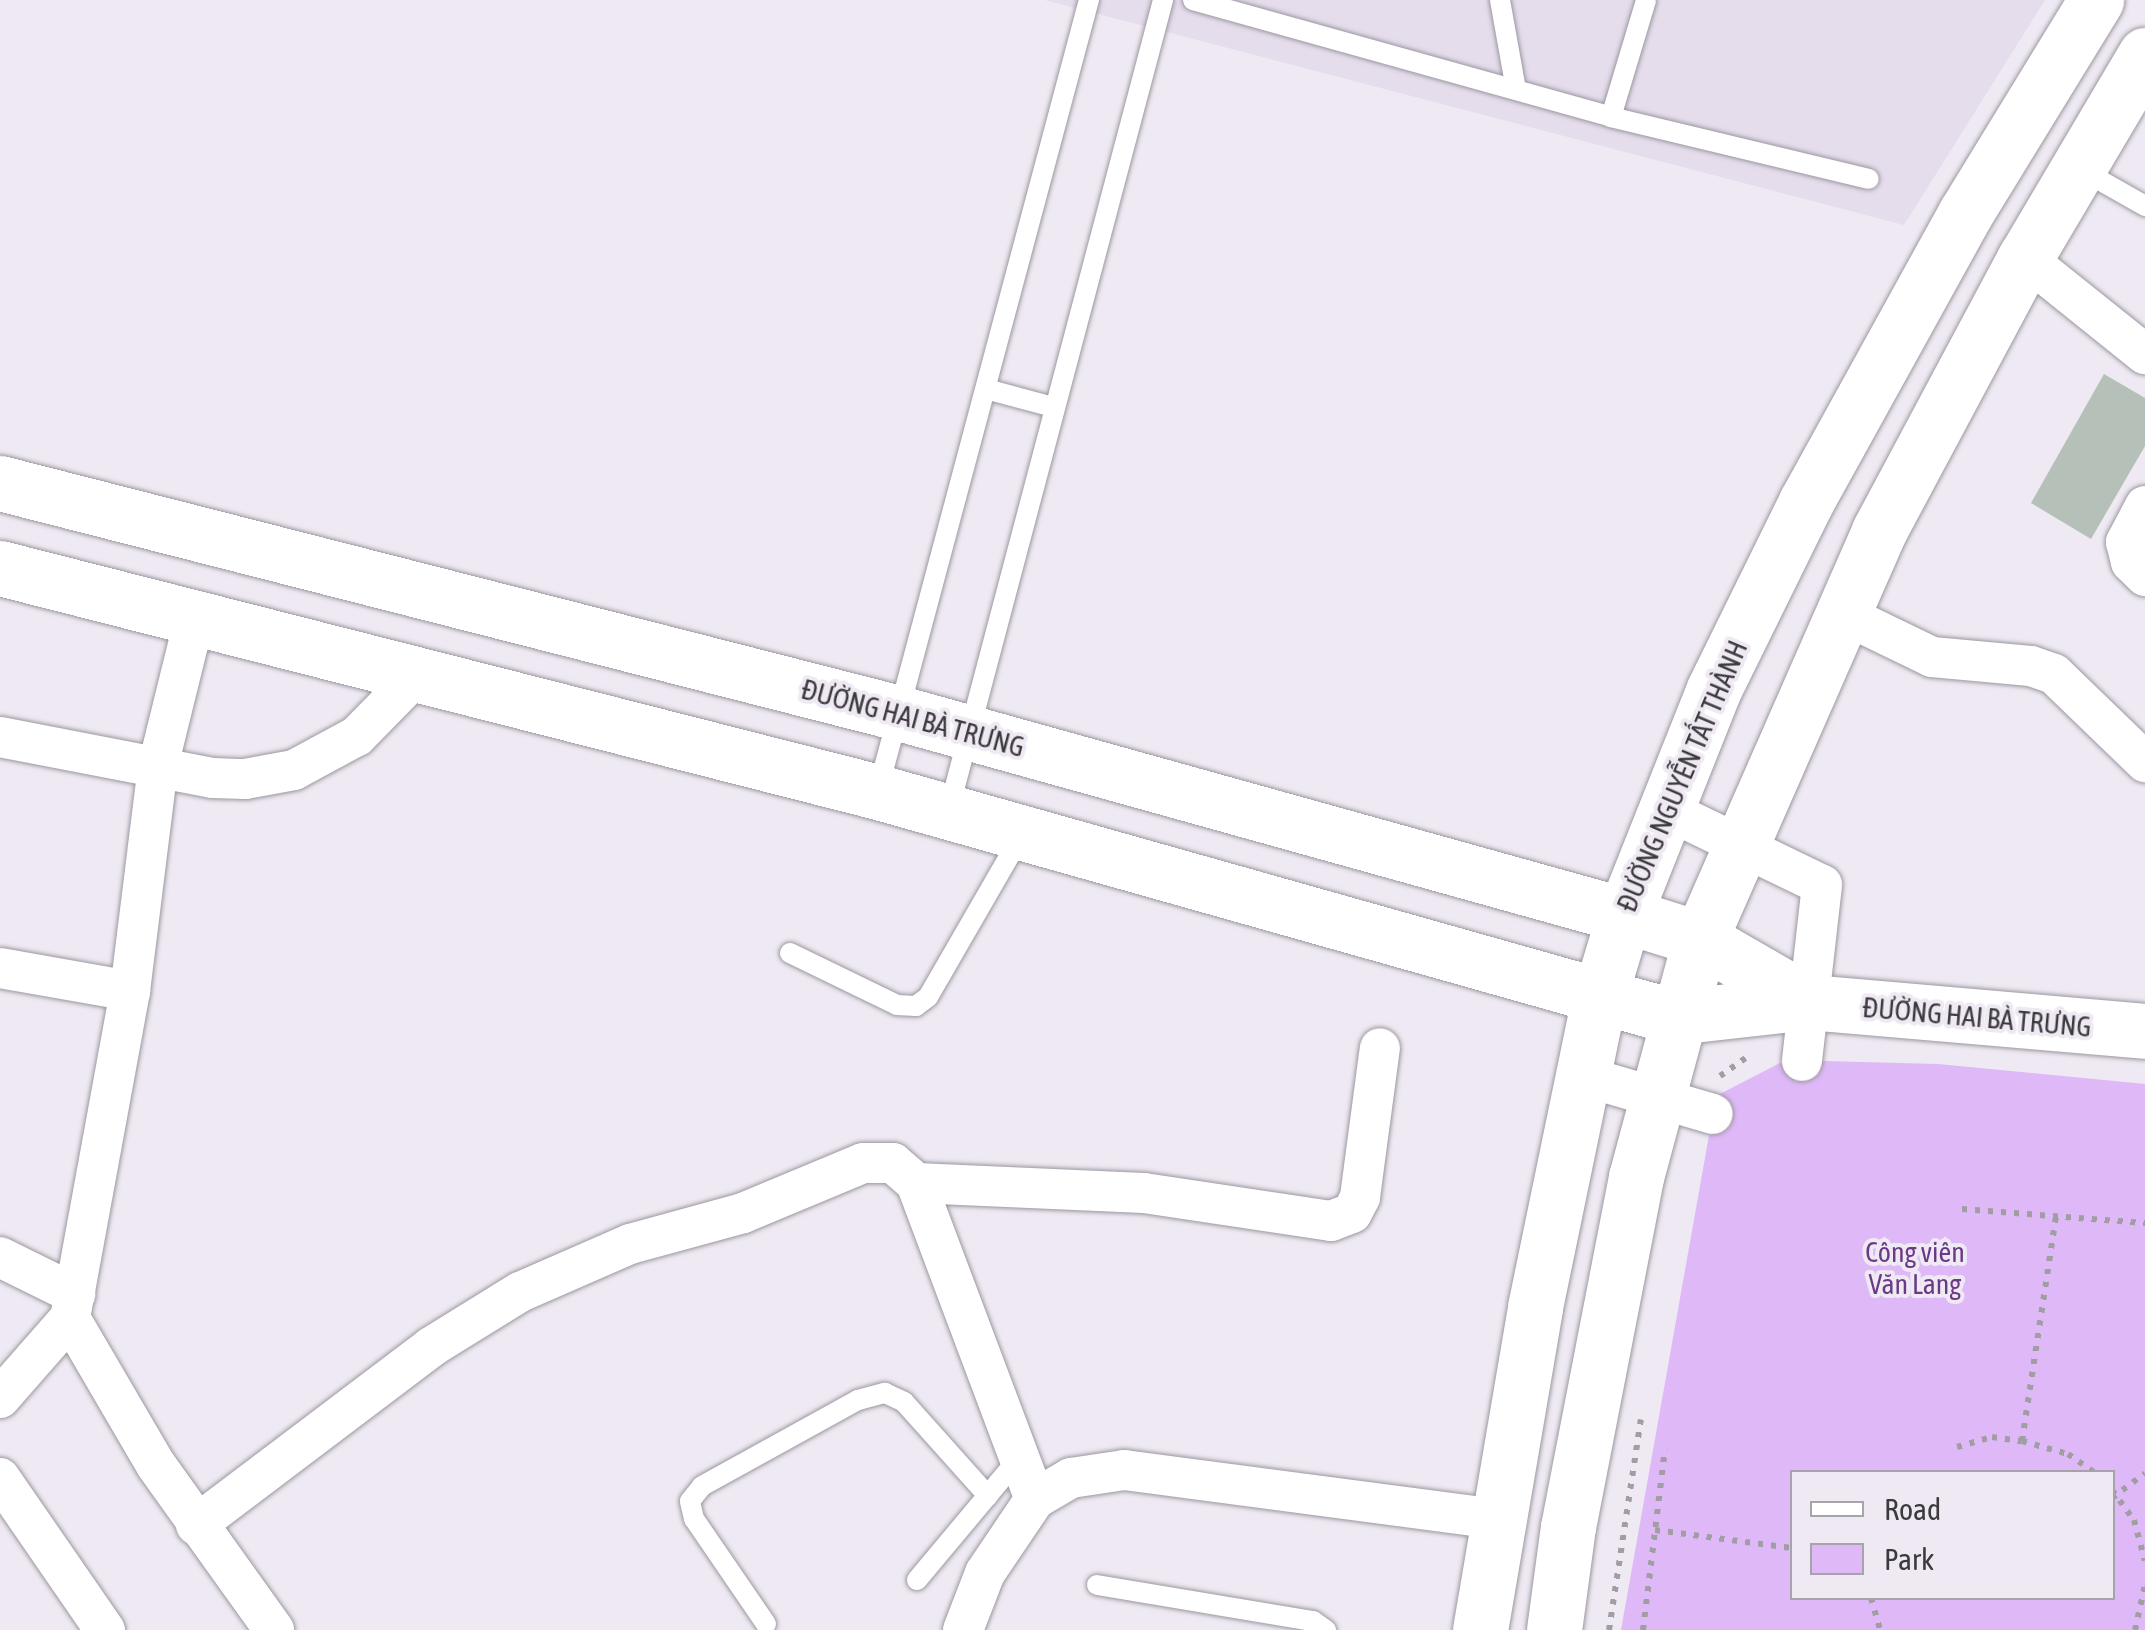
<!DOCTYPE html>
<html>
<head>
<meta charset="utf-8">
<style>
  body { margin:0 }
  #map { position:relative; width:2145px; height:1630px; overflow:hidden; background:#eee9f2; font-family:"Asap Condensed",sans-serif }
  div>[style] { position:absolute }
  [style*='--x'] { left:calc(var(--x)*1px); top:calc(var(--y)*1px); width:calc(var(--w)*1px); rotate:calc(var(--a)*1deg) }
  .built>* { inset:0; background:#e5dcec }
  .green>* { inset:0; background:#deb8f7 }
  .building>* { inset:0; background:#b5c0b9 }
  .path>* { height:6px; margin-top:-3px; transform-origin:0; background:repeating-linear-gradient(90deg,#a19da4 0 5px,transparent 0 13px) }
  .roads { filter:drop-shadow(0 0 2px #9c97a0) drop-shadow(0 0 2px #9c97a0) }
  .lane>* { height:20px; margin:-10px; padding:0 10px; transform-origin:10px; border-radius:10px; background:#fff }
  .street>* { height:40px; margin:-20px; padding:0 20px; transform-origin:20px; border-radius:20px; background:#fff }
  .secondary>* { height:55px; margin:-27.5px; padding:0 27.5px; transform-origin:27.5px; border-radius:27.5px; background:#fff }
  .primary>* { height:55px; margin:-27.5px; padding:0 27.5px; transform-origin:27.5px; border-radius:27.5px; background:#fff }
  span { translate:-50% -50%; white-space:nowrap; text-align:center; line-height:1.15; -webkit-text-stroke:8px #eee9f2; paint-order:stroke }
  .street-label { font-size:28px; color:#3d3a3e }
  .park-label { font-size:28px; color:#6a3a86 }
  .legend { position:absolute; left:1790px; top:1470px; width:325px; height:130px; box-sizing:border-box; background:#eee9f2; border:2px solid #a7a3aa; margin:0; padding:12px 18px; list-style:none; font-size:30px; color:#3d3a3e }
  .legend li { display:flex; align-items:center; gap:20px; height:50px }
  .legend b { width:50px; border:2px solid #a7a3aa }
</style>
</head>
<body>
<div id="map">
  <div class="built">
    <div style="clip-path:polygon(1045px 0,2045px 0,1904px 225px)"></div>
  </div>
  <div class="green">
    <div style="clip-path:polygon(evenodd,1786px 1060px,1938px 1064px,2145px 1084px,2145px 1630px,1621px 1630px,1716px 1096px,1786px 1060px,1792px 1472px,2112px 1472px,2112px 1598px,1792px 1598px,1792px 1472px)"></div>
  </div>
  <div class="building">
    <div style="clip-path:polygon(2104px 374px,2145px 398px,2145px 446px,2091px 539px,2031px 503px)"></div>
  </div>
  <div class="path">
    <div style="--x:1720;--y:1076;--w:33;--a:-35"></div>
    <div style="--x:1962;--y:1209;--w:184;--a:4.4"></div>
    <div style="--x:2022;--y:1441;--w:228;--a:-81.4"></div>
    <div style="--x:1957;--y:1447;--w:36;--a:-16"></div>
    <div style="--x:1992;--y:1437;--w:30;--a:8"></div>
    <div style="--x:2022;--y:1441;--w:48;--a:15.8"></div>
    <div style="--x:2068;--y:1454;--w:32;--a:35"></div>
    <div style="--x:2112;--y:1490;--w:37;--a:54"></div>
    <div style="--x:2134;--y:1520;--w:42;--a:75"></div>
    <div style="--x:2112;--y:1498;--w:41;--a:-37.1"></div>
    <div style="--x:1655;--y:1530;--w:138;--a:7.5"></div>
    <div style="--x:1871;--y:1598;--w:33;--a:74"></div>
    <div style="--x:1609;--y:1630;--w:213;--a:-81.4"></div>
    <div style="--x:1643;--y:1630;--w:182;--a:-83.1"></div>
    <div style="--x:2135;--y:1630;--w:46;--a:-77.5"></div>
  </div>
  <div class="roads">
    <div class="lane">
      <div style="--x:1193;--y:0;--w:434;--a:15.6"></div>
      <div style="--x:1611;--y:117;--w:265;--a:13.5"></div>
      <div style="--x:1500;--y:0;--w:91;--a:79.9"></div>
      <div style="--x:1611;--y:117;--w:122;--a:-73.3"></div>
      <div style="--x:2080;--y:169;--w:75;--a:29.6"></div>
      <div style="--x:986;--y:389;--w:69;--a:15"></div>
      <div style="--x:878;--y:790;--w:818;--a:-75.05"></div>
      <div style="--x:949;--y:809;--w:837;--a:-75.18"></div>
      <div style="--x:790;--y:953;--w:119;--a:25.9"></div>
      <div style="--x:897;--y:1005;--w:19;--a:3"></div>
      <div style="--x:916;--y:1006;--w:15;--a:-37"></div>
      <div style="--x:928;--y:997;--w:188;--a:-60"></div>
      <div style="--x:917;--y:1580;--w:160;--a:-50.1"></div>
      <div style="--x:1097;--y:1585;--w:219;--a:9.5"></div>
      <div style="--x:1313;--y:1621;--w:16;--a:35"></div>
      <div style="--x:766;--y:1624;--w:127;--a:-124.4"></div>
      <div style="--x:694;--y:1519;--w:18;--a:-103"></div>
      <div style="--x:690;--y:1501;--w:19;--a:-51"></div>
      <div style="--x:702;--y:1486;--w:178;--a:-28.9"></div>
      <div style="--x:858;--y:1400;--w:28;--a:-15"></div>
      <div style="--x:885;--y:1393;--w:21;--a:25"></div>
      <div style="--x:904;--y:1402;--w:126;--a:48.2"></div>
    </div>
    <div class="street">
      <div style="--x:2025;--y:258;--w:154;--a:38.7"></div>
      <div style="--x:2145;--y:506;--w:41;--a:117.8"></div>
      <div style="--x:2126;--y:542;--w:21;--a:76"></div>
      <div style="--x:2131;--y:562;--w:20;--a:45"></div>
      <div style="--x:1841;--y:613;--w:101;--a:25.8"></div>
      <div style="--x:1932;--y:657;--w:99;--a:5.2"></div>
      <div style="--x:2031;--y:666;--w:24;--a:19"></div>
      <div style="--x:2054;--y:674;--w:127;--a:44"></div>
      <div style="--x:0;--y:737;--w:217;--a:10.9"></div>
      <div style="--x:213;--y:778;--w:32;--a:2"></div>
      <div style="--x:245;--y:779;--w:50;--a:-10.4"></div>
      <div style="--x:294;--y:770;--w:72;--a:-28.4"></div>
      <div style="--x:357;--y:736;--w:90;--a:-45.5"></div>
      <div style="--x:1665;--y:809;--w:174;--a:25.8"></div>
      <div style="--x:1822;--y:885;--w:177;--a:96.5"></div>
      <div style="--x:0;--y:968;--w:132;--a:10"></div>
      <div style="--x:1583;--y:1076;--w:135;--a:16.3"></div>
      <div style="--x:916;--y:1183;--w:228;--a:2.5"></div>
      <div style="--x:1144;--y:1193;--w:189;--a:8.5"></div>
      <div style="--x:1331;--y:1221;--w:22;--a:-21"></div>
      <div style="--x:1352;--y:1213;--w:18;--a:-63"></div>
      <div style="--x:1360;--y:1197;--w:150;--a:-82.4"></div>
      <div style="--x:0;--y:1257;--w:84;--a:26.3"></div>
      <div style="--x:70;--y:1318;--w:170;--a:59.7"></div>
      <div style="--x:156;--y:1465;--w:203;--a:54.4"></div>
      <div style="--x:0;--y:1398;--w:106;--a:-48.8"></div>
      <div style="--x:70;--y:1318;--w:332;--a:-79.6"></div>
      <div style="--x:130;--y:991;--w:227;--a:-82.9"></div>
      <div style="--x:158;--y:766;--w:158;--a:-76.1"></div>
      <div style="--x:0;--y:1478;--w:185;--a:55.4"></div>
      <div style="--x:196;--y:1525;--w:295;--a:-37.1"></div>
      <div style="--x:431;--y:1347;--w:105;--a:-31.7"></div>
      <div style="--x:520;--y:1292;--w:120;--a:-23.6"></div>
      <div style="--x:630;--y:1244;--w:117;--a:-15.3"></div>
      <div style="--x:743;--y:1213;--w:130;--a:-22.6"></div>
      <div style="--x:863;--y:1163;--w:30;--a:0"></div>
      <div style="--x:893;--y:1163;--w:30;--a:41"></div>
      <div style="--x:916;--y:1183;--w:338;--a:69.4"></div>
      <div style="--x:963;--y:1630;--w:61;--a:-68.9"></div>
      <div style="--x:985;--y:1573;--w:89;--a:-56"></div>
      <div style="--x:1035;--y:1499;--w:42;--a:-30.3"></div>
      <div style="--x:1071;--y:1478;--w:54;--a:-8.6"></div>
      <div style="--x:1124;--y:1470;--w:373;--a:7.5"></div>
    </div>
    <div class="secondary">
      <div style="--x:0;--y:483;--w:928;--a:14.35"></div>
      <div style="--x:899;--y:713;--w:753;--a:15.57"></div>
      <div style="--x:1624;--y:915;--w:80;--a:17.5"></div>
      <div style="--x:1700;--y:939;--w:126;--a:30"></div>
      <div style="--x:0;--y:568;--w:906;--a:14.31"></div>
      <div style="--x:878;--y:792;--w:828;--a:15.76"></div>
      <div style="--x:1675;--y:1017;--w:135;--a:-6.4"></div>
      <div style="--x:1809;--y:1002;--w:337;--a:4.9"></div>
    </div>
    <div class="primary">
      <div style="--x:1480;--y:1630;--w:328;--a:-80.3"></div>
      <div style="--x:1535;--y:1307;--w:315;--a:-78.3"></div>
      <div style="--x:1599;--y:999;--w:88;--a:-73.4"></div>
      <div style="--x:1624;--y:915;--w:243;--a:-68.3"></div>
      <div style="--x:1714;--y:689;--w:208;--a:-63.8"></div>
      <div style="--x:1806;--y:502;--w:329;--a:-61.1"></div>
      <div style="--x:1965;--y:214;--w:251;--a:-58.5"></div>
      <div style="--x:1554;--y:1630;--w:104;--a:-82.3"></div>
      <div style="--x:1568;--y:1527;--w:357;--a:-79"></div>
      <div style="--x:1636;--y:1177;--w:246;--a:-74.9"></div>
      <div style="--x:1700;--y:939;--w:446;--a:-66.3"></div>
      <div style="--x:1879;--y:531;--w:310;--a:-61.9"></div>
      <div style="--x:2025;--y:258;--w:236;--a:-59.4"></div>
    </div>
  </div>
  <div class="street-label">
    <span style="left:913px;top:718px;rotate:15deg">ĐƯỜNG HAI BÀ TRƯNG</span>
    <span style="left:1682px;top:776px;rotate:-67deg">ĐƯỜNG NGUYỄN TẤT THÀNH</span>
    <span style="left:1977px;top:1017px;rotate:5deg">ĐƯỜNG HAI BÀ TRƯNG</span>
  </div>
  <div class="park-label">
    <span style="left:1915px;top:1268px">Công viên<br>Văn Lang</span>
  </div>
  <ul class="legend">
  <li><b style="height:12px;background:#fff"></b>Road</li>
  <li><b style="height:28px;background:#deb8f7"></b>Park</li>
  </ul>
</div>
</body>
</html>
